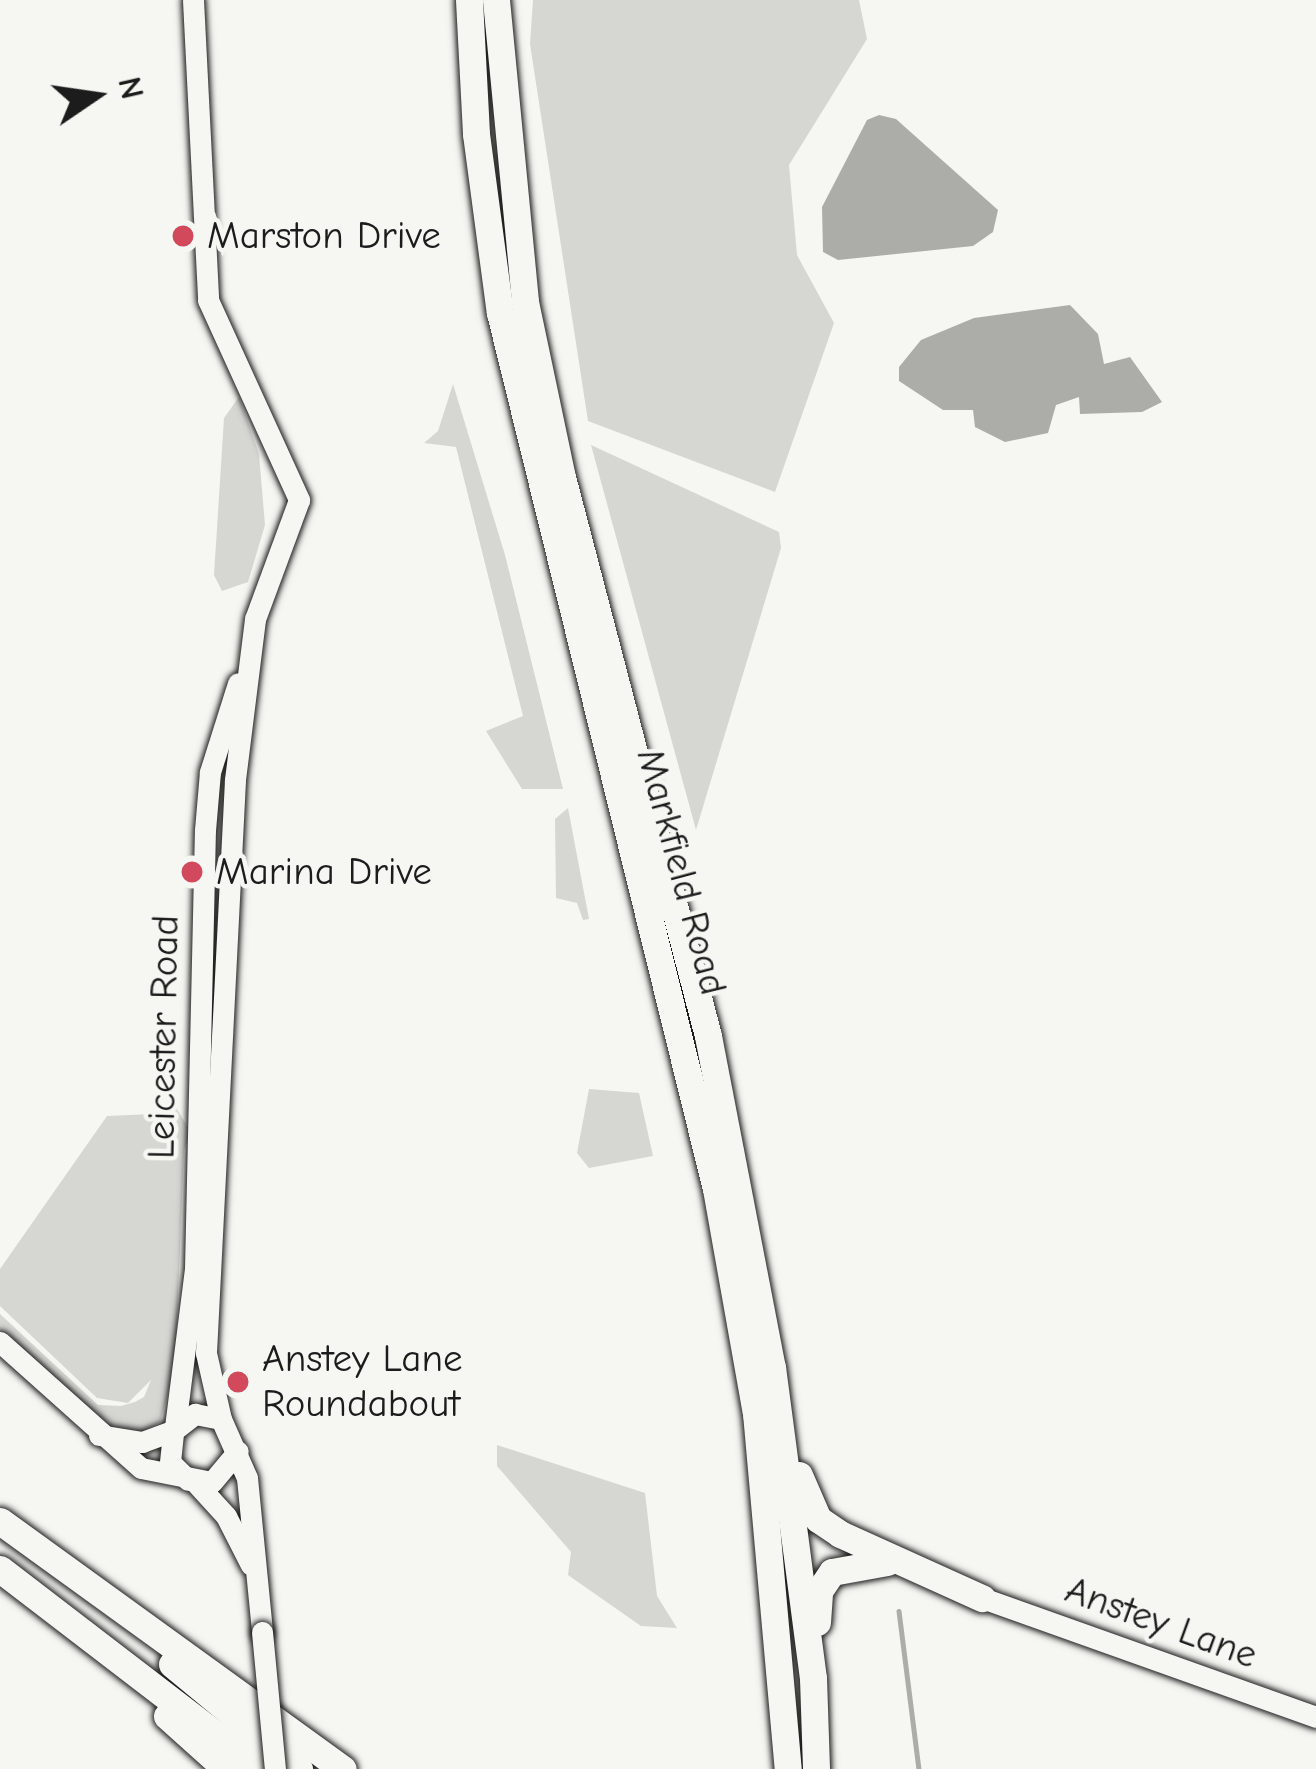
<!DOCTYPE html>
<html>
<head>
<meta charset="utf-8">
<style>
  body { margin:0 }
  #map { position:relative; width:1316px; height:1769px; overflow:hidden; background:#f6f6f2; font-family:"Comic Neue",sans-serif }
  div>[style] { position:absolute }
  [style*='--x'] { left:calc(var(--x)*1px); top:calc(var(--y)*1px); width:calc(var(--w)*1px); rotate:calc(var(--a)*1deg) }
  .green>* { inset:0; background:#d6d6d2 }
  .water>* { inset:0; background:#acaca9 }
  .stream>* { height:4.5px; margin:-2.25px; padding:0 2.25px; transform-origin:2.25px; border-radius:2.25px; background:#acaca9 }
  .roads { filter:drop-shadow(0 0 3px #1c1c1c) drop-shadow(0 0 3px #1c1c1c) }
  .secondary>* { height:21px; margin:-10.5px; padding:0 10.5px; transform-origin:10.5px; border-radius:10.5px; background:#f6f6f2 }
  .highway>* { height:27px; margin:-13.5px; padding:0 13.5px; transform-origin:13.5px; border-radius:13.5px; background:#f6f6f2 }
  .bridges { filter:drop-shadow(0 0 3px #1c1c1c) drop-shadow(0 0 3px #1c1c1c) }
  .secondary-bridge>* { height:21px; margin:-10.5px; padding:0 10.5px; transform-origin:10.5px; border-radius:10.5px; background:#f6f6f2 }
  .dots>* { width:33px; height:33px; translate:-50% -50%; box-sizing:border-box; border:6px solid #f6f6f2; border-radius:50% }
  span { translate:-50% -50%; white-space:nowrap; text-align:center; line-height:1.15; -webkit-text-stroke:9px #f6f6f2; paint-order:stroke }
  .poi-label { font-size:39px; color:#1c1c1c }
  .left { translate:0 -50%; text-align:left }
  .street-label { font-size:39px; color:#1c1c1c }
  .north { position:absolute; left:36px; top:36px; width:120px; height:120px; -webkit-text-stroke:9px #f6f6f2; paint-order:stroke; rotate:77deg; font-size:33px; font-weight:700; line-height:48px; text-align:center; color:#1c1c1c }
  .north::after { content:''; display:block; margin:auto; width:42px; height:54px; background:#1c1c1c; clip-path:polygon(50% 0,100% 100%,50% 72%,0 100%) }
</style>
</head>
<body>
<div id="map">
  <div class="green">
    <div style="clip-path:polygon(533px 0,859px 0,867px 39px,789px 165px,797px 255px,834px 323px,775px 492px,588px 421px,530px 44px)"></div>
    <div style="clip-path:polygon(453px 384px,505px 555px,563px 789px,522px 789px,486px 731px,523px 716px,456px 447px,424px 443px,438px 431px)"></div>
    <div style="clip-path:polygon(239px 397px,259px 454px,265px 525px,248px 582px,222px 591px,214px 575px,224px 418px)"></div>
    <div style="clip-path:polygon(591px 445px,779px 532px,781px 548px,696px 830px)"></div>
    <div style="clip-path:polygon(568px 808px,589px 919px,583px 920px,577px 903px,556px 898px,555px 819px)"></div>
    <div style="clip-path:polygon(589px 1089px,639px 1093px,653px 1156px,589px 1168px,577px 1153px)"></div>
    <div style="clip-path:polygon(175px 1106px,191px 1132px,184px 1150px,175px 1369px,160px 1422px,138px 1434px,107px 1428px,58px 1386px,0 1330px,0 1314px,98px 1405px,121px 1406px,135px 1402px,144px 1397px,151px 1380px,128px 1403px,97px 1398px,0 1306px,0 1269px,107px 1116px,174px 1113px)"></div>
    <div style="clip-path:polygon(497px 1445px,645px 1493px,657px 1596px,677px 1628px,641px 1626px,568px 1575px,571px 1552px,497px 1466px)"></div>
  </div>
  <div class="water">
    <div style="clip-path:polygon(879px 115px,896px 119px,998px 210px,993px 232px,973px 246px,838px 260px,823px 252px,822px 207px,867px 120px)"></div>
    <div style="clip-path:polygon(1070px 305px,1098px 334px,1104px 364px,1130px 357px,1162px 402px,1142px 412px,1080px 414px,1079px 397px,1056px 405px,1048px 433px,1005px 442px,975px 427px,973px 410px,943px 410px,899px 381px,899px 367px,921px 340px,974px 318px)"></div>
  </div>
  <div class="stream">
    <div style="--x:899;--y:1611;--w:159;--a:82.8"></div>
  </div>
  <div class="roads">
    <div class="secondary">
      <div style="--x:193;--y:0;--w:300;--a:87.1"></div>
      <div style="--x:208;--y:300;--w:220;--a:65.5"></div>
      <div style="--x:299;--y:500;--w:127;--a:110.3"></div>
      <div style="--x:255;--y:619;--w:162;--a:97.1"></div>
      <div style="--x:235;--y:780;--w:574;--a:92.9"></div>
      <div style="--x:206;--y:1353;--w:68;--a:77.2"></div>
      <div style="--x:0;--y:1342;--w:189;--a:41.8"></div>
      <div style="--x:141;--y:1468;--w:72;--a:11.2"></div>
      <div style="--x:212;--y:1482;--w:40;--a:-50"></div>
      <div style="--x:175;--y:1427;--w:159;--a:-82.8"></div>
      <div style="--x:195;--y:1269;--w:439;--a:-88.7"></div>
      <div style="--x:205;--y:830;--w:58;--a:-85.1"></div>
      <div style="--x:210;--y:772;--w:93;--a:-72.5"></div>
      <div style="--x:99;--y:1435;--w:44;--a:9.2"></div>
      <div style="--x:142;--y:1442;--w:33;--a:-20"></div>
      <div style="--x:188;--y:1480;--w:25;--a:-135"></div>
      <div style="--x:170;--y:1462;--w:31;--a:-84"></div>
      <div style="--x:173;--y:1431;--w:28;--a:-38"></div>
      <div style="--x:195;--y:1414;--w:26;--a:11"></div>
      <div style="--x:221;--y:1419;--w:64;--a:66.2"></div>
      <div style="--x:247;--y:1478;--w:155;--a:84.4"></div>
      <div style="--x:195;--y:1482;--w:46;--a:47.6"></div>
      <div style="--x:226;--y:1516;--w:55;--a:63"></div>
      <div style="--x:982;--y:1598;--w:355;--a:19.6"></div>
    </div>
    <div class="highway">
      <div style="--x:469;--y:0;--w:134;--a:87"></div>
      <div style="--x:476;--y:134;--w:181;--a:82.4"></div>
      <div style="--x:500;--y:313;--w:902;--a:76.15"></div>
      <div style="--x:716;--y:1189;--w:228;--a:79.9"></div>
      <div style="--x:756;--y:1413;--w:357;--a:84.9"></div>
      <div style="--x:496;--y:0;--w:303;--a:84.5"></div>
      <div style="--x:525;--y:302;--w:179;--a:78.1"></div>
      <div style="--x:562;--y:477;--w:578;--a:75.36"></div>
      <div style="--x:708;--y:1036;--w:337;--a:79.1"></div>
      <div style="--x:772;--y:1367;--w:314;--a:82.5"></div>
      <div style="--x:813;--y:1678;--w:91;--a:88.1"></div>
      <div style="--x:799;--y:1475;--w:48;--a:66.6"></div>
      <div style="--x:818;--y:1519;--w:27;--a:34"></div>
      <div style="--x:840;--y:1534;--w:156;--a:24.3"></div>
      <div style="--x:0;--y:1521;--w:423;--a:35.9"></div>
      <div style="--x:0;--y:1569;--w:329;--a:37.5"></div>
      <div style="--x:817;--y:1622;--w:31;--a:-86"></div>
      <div style="--x:819;--y:1591;--w:23;--a:-56"></div>
      <div style="--x:832;--y:1572;--w:56;--a:-10.3"></div>
      <div style="--x:172;--y:1664;--w:165;--a:39.6"></div>
      <div style="--x:167;--y:1716;--w:79;--a:41.9"></div>
    </div>
  </div>
  <div class="bridges">
    <div class="secondary-bridge">
      <div style="--x:262;--y:1632;--w:138;--a:84.6"></div>
    </div>
  </div>
  <div class="dots">
    <div style="left:183px;top:236px;background:#d1495b"></div>
    <div style="left:192px;top:872px;background:#d1495b"></div>
    <div style="left:238px;top:1382px;background:#d1495b"></div>
  </div>
  <div class="poi-label">
    <span class="left" style="left:207px;top:236px">Marston Drive</span>
    <span class="left" style="left:216px;top:872px">Marina Drive</span>
    <span class="left" style="left:262px;top:1382px">Anstey Lane<br>Roundabout</span>
  </div>
  <div class="street-label">
    <span style="left:681px;top:872px;rotate:75deg">Markfield Road</span>
    <span style="left:164px;top:1037px;rotate:-89deg">Leicester Road</span>
    <span style="left:1161px;top:1623px;rotate:20deg">Anstey Lane</span>
  </div>
  <div class="north">N</div>
</div>
</body>
</html>
